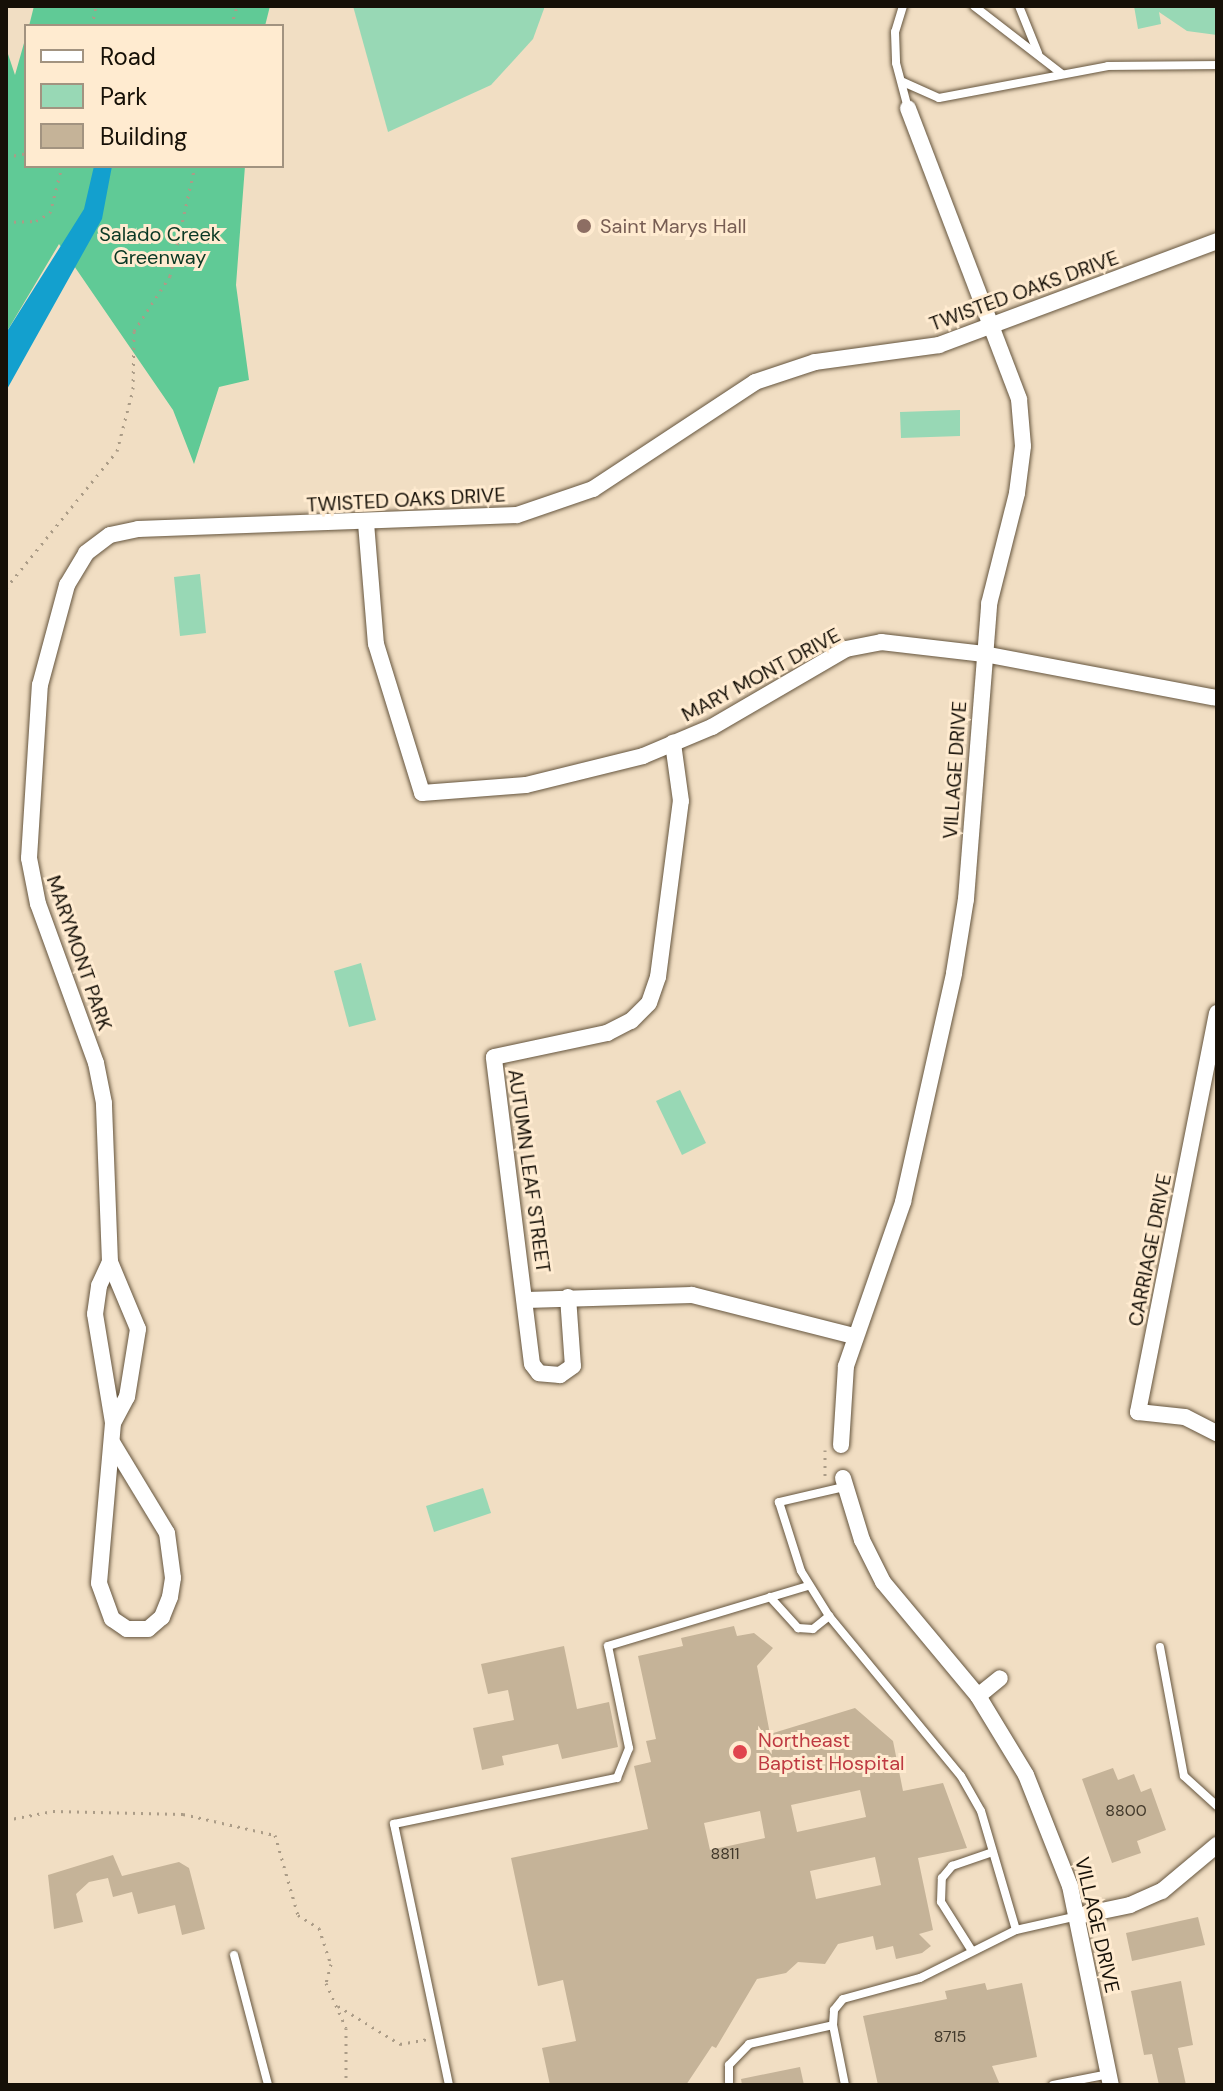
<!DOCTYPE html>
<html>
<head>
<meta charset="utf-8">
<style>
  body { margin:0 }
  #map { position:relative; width:1223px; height:2091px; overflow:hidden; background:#f1dec3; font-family:"DM Sans",sans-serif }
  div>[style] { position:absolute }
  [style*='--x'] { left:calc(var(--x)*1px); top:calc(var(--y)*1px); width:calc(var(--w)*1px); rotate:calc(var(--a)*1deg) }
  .green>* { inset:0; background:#98d8b5 }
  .forest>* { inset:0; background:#60ca96 }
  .water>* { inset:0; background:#13a0ce }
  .building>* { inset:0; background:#c5b398 }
  .path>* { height:3px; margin-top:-1.5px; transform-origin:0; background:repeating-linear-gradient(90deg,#ab9c87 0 2px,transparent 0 8px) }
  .roads { filter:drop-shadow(0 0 2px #65553e) drop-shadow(0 0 2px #65553e) }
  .service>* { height:8px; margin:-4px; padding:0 4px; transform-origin:4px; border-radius:4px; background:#fff }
  .minor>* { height:16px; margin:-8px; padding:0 8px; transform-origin:8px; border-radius:8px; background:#fff }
  .dots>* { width:22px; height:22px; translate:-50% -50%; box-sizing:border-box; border:4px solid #ffebd0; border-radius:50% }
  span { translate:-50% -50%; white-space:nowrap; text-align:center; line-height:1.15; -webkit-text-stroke:6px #ffebd0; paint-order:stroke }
  .number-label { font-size:16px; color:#42392b }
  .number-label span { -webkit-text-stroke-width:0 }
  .education-label { font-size:20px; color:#785e54 }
  .left { translate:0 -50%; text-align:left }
  .park-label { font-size:20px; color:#093824 }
  .street-label { font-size:20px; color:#161007 }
  .health-label { font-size:20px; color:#be3a42 }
  .frame { position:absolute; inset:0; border:8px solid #161007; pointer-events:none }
  .legend { position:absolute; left:24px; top:24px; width:260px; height:144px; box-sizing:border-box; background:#ffebd0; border:2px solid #a29380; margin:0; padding:10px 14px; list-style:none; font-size:24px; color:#161007 }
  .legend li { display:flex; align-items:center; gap:16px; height:40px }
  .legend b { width:40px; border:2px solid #a29380 }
</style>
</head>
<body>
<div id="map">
  <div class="green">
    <div style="clip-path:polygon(353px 6px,545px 6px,533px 39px,491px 85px,388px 132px)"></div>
    <div style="clip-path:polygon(1134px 6px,1217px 8px,1217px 35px,1187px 31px,1159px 12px,1161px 24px,1138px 29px)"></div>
    <div style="clip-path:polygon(960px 410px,960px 436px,901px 438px,900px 412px)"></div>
    <div style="clip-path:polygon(200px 574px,206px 633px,180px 636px,174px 577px)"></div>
    <div style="clip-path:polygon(361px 963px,376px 1020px,349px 1027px,334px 971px)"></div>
    <div style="clip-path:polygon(680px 1090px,706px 1143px,682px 1155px,656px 1101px)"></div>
    <div style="clip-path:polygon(483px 1488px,491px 1513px,434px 1532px,426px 1506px)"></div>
  </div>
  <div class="forest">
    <div style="clip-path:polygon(34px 6px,270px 6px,265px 26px,29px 26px)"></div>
    <div style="clip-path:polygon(26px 36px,26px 166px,245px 166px,236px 285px,249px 380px,219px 387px,194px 464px,173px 410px,59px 244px,6px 333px,6px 48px,15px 75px)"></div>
  </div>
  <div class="water">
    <div style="clip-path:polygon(94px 166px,112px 166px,102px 219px,6px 391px,6px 333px,84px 209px)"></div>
  </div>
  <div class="building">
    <div style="clip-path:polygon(evenodd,734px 1626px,737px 1636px,754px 1633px,773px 1648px,757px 1666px,770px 1734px,855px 1708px,893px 1741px,903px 1791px,943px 1783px,967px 1848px,918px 1858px,933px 1930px,919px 1934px,931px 1946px,922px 1953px,896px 1959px,893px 1946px,876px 1950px,873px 1936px,838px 1944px,825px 1964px,798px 1962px,786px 1973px,757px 1979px,716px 2048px,712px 2046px,686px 2085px,550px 2085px,542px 2048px,576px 2041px,563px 1980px,538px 1986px,511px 1858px,648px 1829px,634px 1766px,651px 1762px,646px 1741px,656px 1739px,638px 1656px,683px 1646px,681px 1638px,734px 1626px,860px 1790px,866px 1817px,797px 1832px,791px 1805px,860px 1790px,734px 1626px,760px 1811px,765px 1838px,710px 1850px,704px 1823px,760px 1811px,734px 1626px,875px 1857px,881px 1885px,816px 1899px,810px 1871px,875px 1857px)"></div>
    <div style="clip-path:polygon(564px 1646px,577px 1709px,609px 1702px,618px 1747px,562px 1759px,558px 1744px,502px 1756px,504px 1765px,482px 1770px,473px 1728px,514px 1720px,508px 1690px,488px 1694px,481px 1664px)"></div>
    <div style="clip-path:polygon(1113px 1768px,1118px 1780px,1134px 1774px,1141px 1792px,1151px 1788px,1166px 1830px,1137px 1841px,1141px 1853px,1112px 1863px,1082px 1779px)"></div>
    <div style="clip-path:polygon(113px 1855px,122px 1876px,179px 1862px,189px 1868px,205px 1929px,182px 1935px,175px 1905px,138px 1914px,132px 1892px,113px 1897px,108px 1878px,89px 1882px,76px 1894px,83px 1922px,54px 1929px,48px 1875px)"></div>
    <div style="clip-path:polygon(1198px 1917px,1205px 1945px,1132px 1961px,1126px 1933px)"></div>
    <div style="clip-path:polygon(1181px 1981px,1193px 2045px,1178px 2048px,1186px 2085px,1159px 2085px,1152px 2054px,1144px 2055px,1131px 1991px)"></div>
    <div style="clip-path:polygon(985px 1983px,987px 1990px,1022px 1983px,1037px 2057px,992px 2066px,1000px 2085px,878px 2085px,863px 2016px,947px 1999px,945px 1991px)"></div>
    <div style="clip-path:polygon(800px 2067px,804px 2085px,742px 2085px,741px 2079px)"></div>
  </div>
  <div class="path">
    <div style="--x:92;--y:26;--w:20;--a:-79"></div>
    <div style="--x:231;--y:26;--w:21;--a:-73"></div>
    <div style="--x:6;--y:157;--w:20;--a:-11"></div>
    <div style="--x:6;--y:222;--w:30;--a:-2"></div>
    <div style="--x:36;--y:221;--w:16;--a:-30"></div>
    <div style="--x:50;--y:213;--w:49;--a:-75.7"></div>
    <div style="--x:6;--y:588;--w:176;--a:-51"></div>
    <div style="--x:117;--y:451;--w:64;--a:-75.5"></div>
    <div style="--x:133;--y:389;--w:58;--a:-89"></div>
    <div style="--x:134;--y:331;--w:66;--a:-56.8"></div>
    <div style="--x:170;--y:276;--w:113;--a:-77.2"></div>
    <div style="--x:825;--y:1450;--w:28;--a:90"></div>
    <div style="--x:6;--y:1820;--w:48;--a:-10.8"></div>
    <div style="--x:53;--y:1811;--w:130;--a:1.3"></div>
    <div style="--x:183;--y:1814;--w:94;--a:12.9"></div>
    <div style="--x:275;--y:1835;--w:83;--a:74"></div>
    <div style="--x:298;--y:1915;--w:25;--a:32"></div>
    <div style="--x:319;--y:1928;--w:38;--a:72"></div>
    <div style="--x:331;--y:1964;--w:20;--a:105"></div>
    <div style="--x:326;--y:1983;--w:49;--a:66"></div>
    <div style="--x:346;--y:2028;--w:57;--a:90"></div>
    <div style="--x:338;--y:2006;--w:73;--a:31.5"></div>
    <div style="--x:400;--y:2044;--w:27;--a:-10"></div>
  </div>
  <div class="roads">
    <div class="service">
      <div style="--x:903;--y:6;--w:27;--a:107"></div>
      <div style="--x:895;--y:32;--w:31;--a:88"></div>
      <div style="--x:896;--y:63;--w:47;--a:75.1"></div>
      <div style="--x:974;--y:6;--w:111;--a:37.7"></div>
      <div style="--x:1019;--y:6;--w:51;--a:68"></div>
      <div style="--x:903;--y:82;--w:39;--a:24"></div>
      <div style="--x:939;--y:98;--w:172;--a:-10.7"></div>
      <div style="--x:1108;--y:66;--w:109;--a:-0.5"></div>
      <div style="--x:844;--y:1487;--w:67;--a:167"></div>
      <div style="--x:779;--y:1502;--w:72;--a:72.3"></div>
      <div style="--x:801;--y:1571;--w:53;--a:58.1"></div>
      <div style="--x:829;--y:1616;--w:207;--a:50.5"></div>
      <div style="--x:961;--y:1776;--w:40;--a:60.3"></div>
      <div style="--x:981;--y:1811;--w:124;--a:73.6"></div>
      <div style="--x:770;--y:1597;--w:42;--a:47.9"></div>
      <div style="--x:798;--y:1628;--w:15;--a:4"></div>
      <div style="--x:813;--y:1629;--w:21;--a:-39"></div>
      <div style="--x:1160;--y:1647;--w:131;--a:79.5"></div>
      <div style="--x:1184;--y:1776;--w:45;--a:42.3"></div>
      <div style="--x:972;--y:1951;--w:58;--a:-122.3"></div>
      <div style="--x:941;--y:1902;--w:24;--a:-88"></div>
      <div style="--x:942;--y:1878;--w:16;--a:-50"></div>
      <div style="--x:952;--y:1866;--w:43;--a:-18.9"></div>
      <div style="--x:234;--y:1955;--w:134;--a:75.3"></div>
      <div style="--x:729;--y:2082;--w:17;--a:-90"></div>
      <div style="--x:729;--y:2065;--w:29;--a:-46"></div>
      <div style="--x:749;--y:2044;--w:86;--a:-12.7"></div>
      <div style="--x:449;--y:2085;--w:267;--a:-101.9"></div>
      <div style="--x:394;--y:1824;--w:228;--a:-11.7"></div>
      <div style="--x:617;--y:1778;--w:32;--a:-68"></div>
      <div style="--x:629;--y:1748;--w:104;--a:-101.6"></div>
      <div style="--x:608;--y:1646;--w:209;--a:-16.7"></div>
      <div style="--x:845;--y:2085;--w:61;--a:-101.3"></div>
      <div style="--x:833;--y:2025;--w:15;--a:-86"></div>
      <div style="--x:834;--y:2010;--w:14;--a:-51"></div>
      <div style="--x:843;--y:1999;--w:80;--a:-15.3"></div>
      <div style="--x:920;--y:1978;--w:107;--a:-26.6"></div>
      <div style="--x:1016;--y:1930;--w:64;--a:-12.7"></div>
      <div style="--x:1053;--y:2085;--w:57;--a:-11.1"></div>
    </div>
    <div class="minor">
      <div style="--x:366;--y:523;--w:121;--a:85.3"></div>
      <div style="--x:376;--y:644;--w:156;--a:72.8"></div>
      <div style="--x:422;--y:793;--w:104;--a:-4.4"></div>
      <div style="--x:526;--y:785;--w:121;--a:-13.9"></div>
      <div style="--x:643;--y:756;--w:75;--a:-22.8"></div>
      <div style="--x:712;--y:727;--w:155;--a:-30.2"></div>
      <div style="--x:846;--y:649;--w:36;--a:-11"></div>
      <div style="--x:881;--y:642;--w:104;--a:6.6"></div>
      <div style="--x:984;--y:654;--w:237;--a:10.7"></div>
      <div style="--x:1217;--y:1013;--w:407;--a:101.2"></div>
      <div style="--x:1138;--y:1412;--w:47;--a:6.1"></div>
      <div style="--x:1185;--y:1417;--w:36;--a:27"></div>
      <div style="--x:110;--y:1262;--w:26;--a:115"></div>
      <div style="--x:99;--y:1286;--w:28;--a:98"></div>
      <div style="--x:95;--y:1314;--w:110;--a:80.6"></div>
      <div style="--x:113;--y:1423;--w:30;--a:-62"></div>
      <div style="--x:127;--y:1397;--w:69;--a:-80.8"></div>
      <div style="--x:138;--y:1329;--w:73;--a:-112.7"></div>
      <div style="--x:110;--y:1262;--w:159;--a:-92.2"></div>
      <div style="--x:104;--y:1103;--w:41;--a:-101.3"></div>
      <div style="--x:96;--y:1063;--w:169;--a:-110"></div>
      <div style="--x:38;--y:904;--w:47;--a:-101.1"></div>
      <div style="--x:29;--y:858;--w:173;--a:-86.4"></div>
      <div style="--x:40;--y:685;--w:104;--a:-74.9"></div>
      <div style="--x:67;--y:585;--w:37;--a:-59"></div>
      <div style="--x:86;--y:553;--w:30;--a:-37"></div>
      <div style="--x:110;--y:535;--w:29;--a:-12"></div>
      <div style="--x:138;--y:529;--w:379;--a:-2.1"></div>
      <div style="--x:517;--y:515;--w:80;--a:-18.9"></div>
      <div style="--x:593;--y:489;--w:194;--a:-33.4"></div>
      <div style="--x:755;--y:382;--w:63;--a:-18.4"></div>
      <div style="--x:815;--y:362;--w:125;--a:-7.8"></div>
      <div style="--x:939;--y:345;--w:297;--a:-20.5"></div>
      <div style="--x:568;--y:1297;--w:69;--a:85.9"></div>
      <div style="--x:573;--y:1366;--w:16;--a:145"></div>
      <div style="--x:560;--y:1375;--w:21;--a:-175"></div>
      <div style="--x:539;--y:1373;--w:11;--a:-128"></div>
      <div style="--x:532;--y:1364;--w:309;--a:-97.1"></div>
      <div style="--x:494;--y:1057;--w:116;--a:-12"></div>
      <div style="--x:607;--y:1033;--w:27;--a:-27"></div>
      <div style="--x:631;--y:1021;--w:25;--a:-45"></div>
      <div style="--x:649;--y:1003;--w:28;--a:-71"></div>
      <div style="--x:658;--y:977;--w:177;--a:-82.6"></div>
      <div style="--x:681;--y:801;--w:59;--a:-97.9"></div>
      <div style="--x:526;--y:1300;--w:166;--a:-1.7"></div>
      <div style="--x:692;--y:1295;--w:167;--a:14.2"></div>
      <div style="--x:113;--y:1444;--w:104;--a:58.8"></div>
      <div style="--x:167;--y:1533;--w:45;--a:82.4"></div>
      <div style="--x:173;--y:1578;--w:19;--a:99"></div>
      <div style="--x:170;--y:1597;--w:22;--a:112"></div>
      <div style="--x:162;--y:1617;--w:18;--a:139"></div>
      <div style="--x:148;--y:1629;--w:21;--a:180"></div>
      <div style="--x:127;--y:1629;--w:18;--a:-146"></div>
      <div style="--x:112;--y:1619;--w:38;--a:-110"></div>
      <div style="--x:99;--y:1583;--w:161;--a:-85"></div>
      <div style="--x:841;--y:1445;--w:79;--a:-86.4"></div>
      <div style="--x:846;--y:1366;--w:174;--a:-70.8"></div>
      <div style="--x:903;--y:1202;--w:235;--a:-77.4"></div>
      <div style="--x:954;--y:973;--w:75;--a:-80.8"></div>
      <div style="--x:966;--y:899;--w:296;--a:-85.5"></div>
      <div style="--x:989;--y:604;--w:114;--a:-75.8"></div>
      <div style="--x:1017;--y:493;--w:47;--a:-82.7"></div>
      <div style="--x:1023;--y:446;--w:47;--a:-94.9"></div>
      <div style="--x:1019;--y:399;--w:311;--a:-110.9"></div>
      <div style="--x:843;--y:1478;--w:65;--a:73"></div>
      <div style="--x:862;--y:1540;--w:47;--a:63.4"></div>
      <div style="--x:883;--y:1582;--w:148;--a:50.2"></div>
      <div style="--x:978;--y:1696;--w:92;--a:58.7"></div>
      <div style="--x:1026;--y:1775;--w:119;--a:68.4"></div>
      <div style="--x:1070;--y:1886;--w:203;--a:78.4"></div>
      <div style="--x:978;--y:1696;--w:28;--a:-39"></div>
      <div style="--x:1078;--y:1916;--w:53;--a:-11.9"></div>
      <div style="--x:1130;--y:1905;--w:35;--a:-24"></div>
      <div style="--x:1162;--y:1891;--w:72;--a:-39.9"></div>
    </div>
  </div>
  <div class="dots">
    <div style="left:584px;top:226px;background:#8d6e63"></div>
    <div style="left:740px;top:1752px;background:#e0444e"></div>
  </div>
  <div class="number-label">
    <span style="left:1126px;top:1811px">8800</span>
    <span style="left:725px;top:1854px">8811</span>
    <span style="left:950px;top:2037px">8715</span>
  </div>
  <div class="education-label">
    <span class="left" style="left:600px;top:226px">Saint Marys Hall</span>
  </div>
  <div class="park-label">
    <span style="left:160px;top:246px">Salado Creek<br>Greenway</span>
  </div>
  <div class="street-label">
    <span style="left:1024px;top:291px;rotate:-20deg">TWISTED OAKS DRIVE</span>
    <span style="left:406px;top:500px;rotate:-3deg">TWISTED OAKS DRIVE</span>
    <span style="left:761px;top:675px;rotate:-28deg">MARY MONT DRIVE</span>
    <span style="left:955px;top:770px;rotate:-86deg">VILLAGE DRIVE</span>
    <span style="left:79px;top:953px;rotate:71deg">MARYMONT PARK</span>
    <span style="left:529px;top:1171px;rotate:82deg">AUTUMN LEAF STREET</span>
    <span style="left:1150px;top:1250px;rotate:-79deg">CARRIAGE DRIVE</span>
    <span style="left:1097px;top:1925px;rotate:77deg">VILLAGE DRIVE</span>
  </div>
  <div class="health-label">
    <span class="left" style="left:758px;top:1752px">Northeast<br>Baptist Hospital</span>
  </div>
  <div class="frame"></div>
  <ul class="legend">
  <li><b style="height:10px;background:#fff"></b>Road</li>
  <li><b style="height:22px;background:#98d8b5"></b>Park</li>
  <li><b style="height:22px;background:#c5b398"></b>Building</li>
  </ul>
</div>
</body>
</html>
